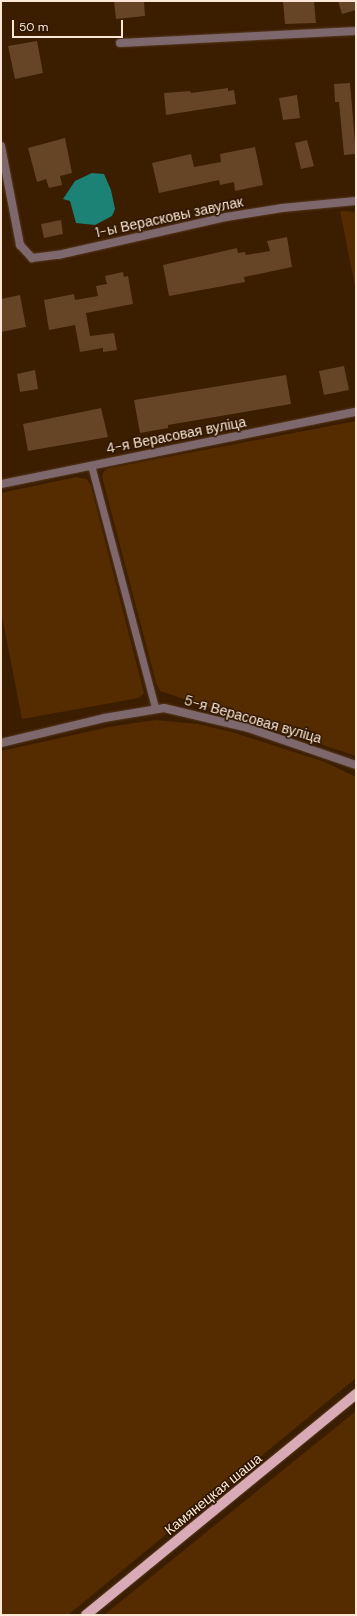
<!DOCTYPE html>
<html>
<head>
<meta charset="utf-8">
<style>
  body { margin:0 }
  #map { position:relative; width:357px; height:1616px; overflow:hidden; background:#3b1d00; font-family:"DM Sans",sans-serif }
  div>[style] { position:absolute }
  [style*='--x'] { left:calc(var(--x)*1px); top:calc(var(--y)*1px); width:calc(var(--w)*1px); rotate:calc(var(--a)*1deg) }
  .green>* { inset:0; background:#542c00 }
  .water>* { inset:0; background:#1c8275 }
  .building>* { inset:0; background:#664426 }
  .roads { filter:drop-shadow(0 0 1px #56391e) drop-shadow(0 0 1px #56391e) }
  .lane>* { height:7px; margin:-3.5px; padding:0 3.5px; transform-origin:3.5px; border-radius:3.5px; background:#7e686e }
  .street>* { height:8px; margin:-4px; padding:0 4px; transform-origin:4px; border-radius:4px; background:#7e686e }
  .primary>* { height:10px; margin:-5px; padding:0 5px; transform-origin:5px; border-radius:5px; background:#d8abb6 }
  span { translate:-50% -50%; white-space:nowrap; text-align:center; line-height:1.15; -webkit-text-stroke:3px #2d1500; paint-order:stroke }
  .street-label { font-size:14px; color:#fce7d6 }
  .frame { position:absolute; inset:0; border:2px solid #fce7d6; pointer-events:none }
  .scale { position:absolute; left:12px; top:20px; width:111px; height:18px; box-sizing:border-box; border:2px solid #fce7d6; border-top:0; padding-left:5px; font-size:12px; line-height:14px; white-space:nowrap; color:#fce7d6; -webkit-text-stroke:3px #2d1500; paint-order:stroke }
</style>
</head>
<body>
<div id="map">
  <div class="green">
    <div style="clip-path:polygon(340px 211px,356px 212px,356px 291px)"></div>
    <div style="clip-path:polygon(356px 421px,356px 756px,160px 691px,156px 683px,102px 477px,104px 471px,109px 468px)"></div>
    <div style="clip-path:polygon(76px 477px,87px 479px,91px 486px,144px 693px,139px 698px,22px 719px,1px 611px,1px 493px)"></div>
    <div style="clip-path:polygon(155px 720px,198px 724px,232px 732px,325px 762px,356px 777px,356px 1378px,68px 1615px,1px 1615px,1px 751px,109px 727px)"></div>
    <div style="clip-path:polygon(356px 1411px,356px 1615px,104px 1615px,340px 1424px)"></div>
  </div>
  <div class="water">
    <div style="clip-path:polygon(92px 173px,104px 174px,111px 190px,115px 209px,112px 216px,95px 225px,76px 223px,70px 201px,63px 199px,75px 181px)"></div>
  </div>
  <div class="building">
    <div style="clip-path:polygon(114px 1px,144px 1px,145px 16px,116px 19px)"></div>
    <div style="clip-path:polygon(283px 1px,314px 1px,316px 23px,285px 24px)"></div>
    <div style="clip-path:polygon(338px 1px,356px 1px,356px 10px,342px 14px)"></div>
    <div style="clip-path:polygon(37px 41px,43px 73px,15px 79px,8px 46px)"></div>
    <div style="clip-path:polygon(350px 83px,356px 154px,344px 155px,339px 102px,335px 102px,334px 84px)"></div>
    <div style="clip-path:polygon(228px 88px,228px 91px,234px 90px,236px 104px,166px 115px,164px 93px,190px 91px,191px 93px)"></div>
    <div style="clip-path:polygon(297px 95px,300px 118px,283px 120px,279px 98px)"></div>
    <div style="clip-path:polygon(65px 138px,72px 173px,60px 176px,62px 185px,49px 188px,46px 179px,37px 182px,28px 148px)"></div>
    <div style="clip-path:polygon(307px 140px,314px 166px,301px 169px,295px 143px)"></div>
    <div style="clip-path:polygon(255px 147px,263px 185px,235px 191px,234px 182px,220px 185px,219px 180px,159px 193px,152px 163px,191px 154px,194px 167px,221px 162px,220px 154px)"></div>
    <div style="clip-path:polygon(61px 220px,63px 234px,44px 238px,41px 224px)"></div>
    <div style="clip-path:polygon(287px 237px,292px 267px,244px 277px,245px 282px,169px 296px,163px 265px,237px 248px,238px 253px,245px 252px,246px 255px,270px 251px,267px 241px)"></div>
    <div style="clip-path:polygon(123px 272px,124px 277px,128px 276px,133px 304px,86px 313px,90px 336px,114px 333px,117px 350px,103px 352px,103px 348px,80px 352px,75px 325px,49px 330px,44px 300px,74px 294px,75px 300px,98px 296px,96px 286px,107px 284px,105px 276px)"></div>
    <div style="clip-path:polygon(20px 295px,26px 327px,1px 332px,1px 299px)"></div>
    <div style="clip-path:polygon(344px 366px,349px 390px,324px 395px,319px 371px)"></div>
    <div style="clip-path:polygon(35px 370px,38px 389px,20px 392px,17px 374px)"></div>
    <div style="clip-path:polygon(286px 375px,291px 404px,168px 425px,168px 428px,140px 433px,134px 400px)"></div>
    <div style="clip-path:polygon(101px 408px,108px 437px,28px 451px,23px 424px)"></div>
  </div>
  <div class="roads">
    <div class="lane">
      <div style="--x:91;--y:465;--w:251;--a:75.2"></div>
    </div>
    <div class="street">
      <div style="--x:120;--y:43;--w:236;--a:-2.9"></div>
      <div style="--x:1;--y:146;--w:101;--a:79.1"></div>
      <div style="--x:20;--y:245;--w:18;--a:47"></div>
      <div style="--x:32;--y:258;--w:26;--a:-7"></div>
      <div style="--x:58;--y:255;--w:172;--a:-12.7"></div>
      <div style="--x:226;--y:217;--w:57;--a:-9.1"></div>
      <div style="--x:282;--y:208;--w:74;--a:-5.4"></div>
      <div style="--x:1;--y:484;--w:362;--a:-11.5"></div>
      <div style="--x:1;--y:743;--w:106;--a:-13.6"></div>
      <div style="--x:104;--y:718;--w:61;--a:-9.5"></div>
      <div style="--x:164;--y:708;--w:86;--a:13.4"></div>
      <div style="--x:248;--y:728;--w:114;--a:18.9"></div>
    </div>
    <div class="primary">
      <div style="--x:86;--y:1615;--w:349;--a:-39.3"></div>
    </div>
  </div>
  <div class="street-label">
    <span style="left:169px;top:217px;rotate:-12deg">1-ы Верасковы завулак</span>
    <span style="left:176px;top:435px;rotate:-11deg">4-я Верасовая вуліца</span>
    <span style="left:253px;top:719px;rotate:16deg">5-я Верасовая вуліца</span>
    <span style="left:213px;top:1494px;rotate:-39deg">Камянецкая шаша</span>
  </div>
  <div class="frame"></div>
  <div class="scale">50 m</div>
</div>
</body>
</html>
